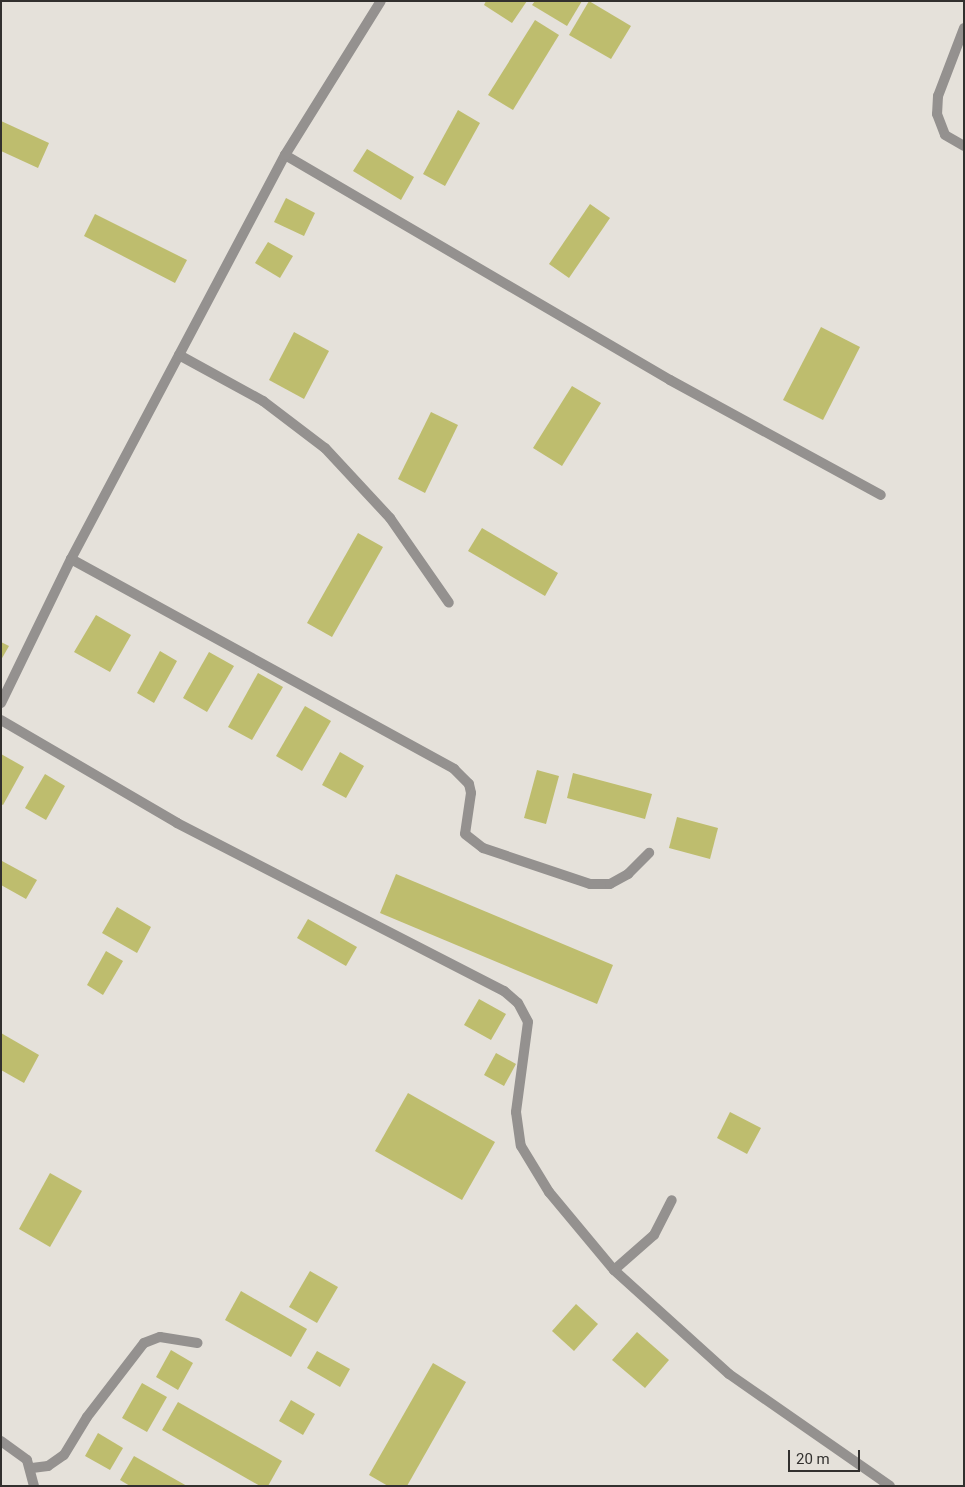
<!DOCTYPE html>
<html>
<head>
<meta charset="utf-8">
<style>
  body { margin:0 }
  #map { position:relative; width:965px; height:1487px; overflow:hidden; background:#e5e1da; font-family:Roboto,sans-serif }
  div>[style] { position:absolute }
  [style*='--x'] { left:calc(var(--x)*1px); top:calc(var(--y)*1px); width:calc(var(--w)*1px); rotate:calc(var(--a)*1deg) }
  .building>* { inset:0; background:#bebd6e }
  .minor>* { height:10px; margin:-5px; padding:0 5px; transform-origin:5px; border-radius:5px; background:#94918f }
  span { translate:-50% -50%; white-space:nowrap; text-align:center; line-height:1.15; -webkit-text-stroke:4px #e5e1da; paint-order:stroke }
  .frame { position:absolute; inset:0; border:2px solid #32302e; pointer-events:none }
  .scale { position:absolute; left:788px; top:1450px; width:72px; height:22px; box-sizing:border-box; border:2px solid #32302e; border-top:0; padding-left:6px; font-size:15px; line-height:18px; white-space:nowrap; color:#32302e; -webkit-text-stroke:4px #e5e1da; paint-order:stroke }
</style>
</head>
<body>
<div id="map">
  <div class="building">
    <div style="clip-path:polygon(486px 1px,527px 1px,512px 23px,484px 5px)"></div>
    <div style="clip-path:polygon(535px 1px,582px 1px,567px 26px,532px 5px)"></div>
    <div style="clip-path:polygon(589px 1px,631px 26px,611px 59px,569px 35px)"></div>
    <div style="clip-path:polygon(535px 20px,559px 35px,513px 110px,488px 95px)"></div>
    <div style="clip-path:polygon(458px 110px,480px 123px,445px 186px,423px 174px)"></div>
    <div style="clip-path:polygon(1px 121px,49px 143px,38px 168px,1px 151px)"></div>
    <div style="clip-path:polygon(367px 149px,414px 177px,401px 200px,353px 171px)"></div>
    <div style="clip-path:polygon(286px 198px,315px 213px,304px 236px,274px 222px)"></div>
    <div style="clip-path:polygon(590px 204px,610px 218px,569px 278px,549px 264px)"></div>
    <div style="clip-path:polygon(95px 214px,187px 260px,175px 283px,84px 236px)"></div>
    <div style="clip-path:polygon(268px 242px,293px 256px,280px 278px,255px 263px)"></div>
    <div style="clip-path:polygon(821px 327px,860px 347px,823px 420px,783px 400px)"></div>
    <div style="clip-path:polygon(294px 332px,329px 351px,304px 399px,269px 380px)"></div>
    <div style="clip-path:polygon(572px 386px,601px 403px,562px 466px,533px 448px)"></div>
    <div style="clip-path:polygon(431px 412px,458px 425px,425px 493px,398px 479px)"></div>
    <div style="clip-path:polygon(482px 528px,558px 573px,545px 596px,468px 551px)"></div>
    <div style="clip-path:polygon(358px 533px,383px 547px,332px 637px,307px 623px)"></div>
    <div style="clip-path:polygon(96px 615px,131px 635px,110px 672px,74px 652px)"></div>
    <div style="clip-path:polygon(1px 642px,9px 646px,1px 660px)"></div>
    <div style="clip-path:polygon(160px 651px,177px 661px,154px 703px,137px 693px)"></div>
    <div style="clip-path:polygon(209px 652px,234px 666px,207px 712px,183px 698px)"></div>
    <div style="clip-path:polygon(258px 673px,283px 687px,252px 740px,228px 727px)"></div>
    <div style="clip-path:polygon(305px 706px,331px 721px,302px 771px,276px 756px)"></div>
    <div style="clip-path:polygon(340px 752px,364px 766px,346px 798px,322px 785px)"></div>
    <div style="clip-path:polygon(1px 754px,24px 767px,3px 805px,1px 804px)"></div>
    <div style="clip-path:polygon(537px 770px,559px 776px,546px 824px,524px 818px)"></div>
    <div style="clip-path:polygon(573px 773px,652px 794px,645px 819px,567px 798px)"></div>
    <div style="clip-path:polygon(45px 774px,65px 786px,46px 820px,25px 808px)"></div>
    <div style="clip-path:polygon(677px 817px,718px 828px,710px 859px,669px 848px)"></div>
    <div style="clip-path:polygon(2px 861px,37px 880px,26px 899px,1px 885px)"></div>
    <div style="clip-path:polygon(396px 874px,613px 965px,597px 1004px,380px 913px)"></div>
    <div style="clip-path:polygon(117px 907px,151px 927px,137px 953px,102px 933px)"></div>
    <div style="clip-path:polygon(308px 919px,357px 947px,346px 966px,297px 938px)"></div>
    <div style="clip-path:polygon(106px 951px,123px 961px,103px 995px,87px 985px)"></div>
    <div style="clip-path:polygon(479px 999px,506px 1014px,491px 1040px,464px 1025px)"></div>
    <div style="clip-path:polygon(1px 1033px,39px 1055px,24px 1083px,1px 1070px)"></div>
    <div style="clip-path:polygon(496px 1053px,516px 1064px,504px 1086px,484px 1075px)"></div>
    <div style="clip-path:polygon(408px 1093px,495px 1142px,462px 1200px,375px 1151px)"></div>
    <div style="clip-path:polygon(730px 1112px,761px 1128px,747px 1154px,717px 1138px)"></div>
    <div style="clip-path:polygon(50px 1173px,82px 1191px,50px 1247px,19px 1229px)"></div>
    <div style="clip-path:polygon(310px 1271px,338px 1287px,317px 1323px,289px 1307px)"></div>
    <div style="clip-path:polygon(241px 1291px,307px 1329px,291px 1357px,225px 1320px)"></div>
    <div style="clip-path:polygon(576px 1304px,598px 1324px,574px 1351px,552px 1331px)"></div>
    <div style="clip-path:polygon(637px 1332px,669px 1360px,645px 1388px,612px 1360px)"></div>
    <div style="clip-path:polygon(171px 1350px,193px 1363px,178px 1390px,156px 1377px)"></div>
    <div style="clip-path:polygon(317px 1351px,350px 1369px,340px 1387px,307px 1368px)"></div>
    <div style="clip-path:polygon(433px 1363px,466px 1382px,407px 1486px,388px 1486px,369px 1475px)"></div>
    <div style="clip-path:polygon(142px 1383px,167px 1397px,147px 1432px,122px 1418px)"></div>
    <div style="clip-path:polygon(291px 1400px,315px 1414px,303px 1435px,279px 1421px)"></div>
    <div style="clip-path:polygon(178px 1402px,282px 1461px,268px 1486px,260px 1486px,162px 1430px)"></div>
    <div style="clip-path:polygon(98px 1433px,123px 1448px,110px 1470px,85px 1456px)"></div>
    <div style="clip-path:polygon(134px 1456px,187px 1486px,130px 1486px,120px 1480px)"></div>
  </div>
  <div class="minor">
    <div style="--x:964;--y:28;--w:73;--a:110.9"></div>
    <div style="--x:938;--y:96;--w:18;--a:93"></div>
    <div style="--x:937;--y:114;--w:22;--a:69"></div>
    <div style="--x:945;--y:135;--w:22;--a:30"></div>
    <div style="--x:285;--y:155;--w:446;--a:30.3"></div>
    <div style="--x:670;--y:380;--w:240;--a:28.6"></div>
    <div style="--x:179;--y:355;--w:96;--a:28.7"></div>
    <div style="--x:263;--y:401;--w:78;--a:37.2"></div>
    <div style="--x:325;--y:448;--w:96;--a:47.1"></div>
    <div style="--x:390;--y:518;--w:103;--a:55.2"></div>
    <div style="--x:71;--y:559;--w:437;--a:28.7"></div>
    <div style="--x:454;--y:769;--w:21;--a:45"></div>
    <div style="--x:469;--y:784;--w:9;--a:77"></div>
    <div style="--x:471;--y:793;--w:41;--a:98.3"></div>
    <div style="--x:465;--y:834;--w:23;--a:38"></div>
    <div style="--x:483;--y:848;--w:113;--a:18.6"></div>
    <div style="--x:590;--y:884;--w:20;--a:0"></div>
    <div style="--x:610;--y:884;--w:21;--a:-29"></div>
    <div style="--x:628;--y:874;--w:30;--a:-45"></div>
    <div style="--x:1;--y:703;--w:160;--a:-64.1"></div>
    <div style="--x:71;--y:559;--w:457;--a:-62.1"></div>
    <div style="--x:285;--y:155;--w:181;--a:-58.1"></div>
    <div style="--x:1;--y:720;--w:204;--a:30.3"></div>
    <div style="--x:177;--y:823;--w:368;--a:27.2"></div>
    <div style="--x:504;--y:991;--w:18;--a:41"></div>
    <div style="--x:518;--y:1003;--w:21;--a:62"></div>
    <div style="--x:528;--y:1022;--w:91;--a:97.6"></div>
    <div style="--x:516;--y:1112;--w:34;--a:82"></div>
    <div style="--x:521;--y:1146;--w:54;--a:58.7"></div>
    <div style="--x:549;--y:1192;--w:102;--a:50.2"></div>
    <div style="--x:614;--y:1270;--w:155;--a:42.1"></div>
    <div style="--x:729;--y:1374;--w:196;--a:34.8"></div>
    <div style="--x:614;--y:1270;--w:53;--a:-41.2"></div>
    <div style="--x:654;--y:1235;--w:39;--a:-63"></div>
    <div style="--x:1;--y:1441;--w:32;--a:36"></div>
    <div style="--x:27;--y:1460;--w:27;--a:75"></div>
    <div style="--x:32;--y:1468;--w:16;--a:-7"></div>
    <div style="--x:48;--y:1466;--w:19;--a:-35"></div>
    <div style="--x:64;--y:1455;--w:44;--a:-58.8"></div>
    <div style="--x:87;--y:1417;--w:93;--a:-52.4"></div>
    <div style="--x:144;--y:1343;--w:17;--a:-21"></div>
    <div style="--x:160;--y:1337;--w:38;--a:9"></div>
  </div>
  <div class="frame"></div>
  <div class="scale">20 m</div>
</div>
</body>
</html>
